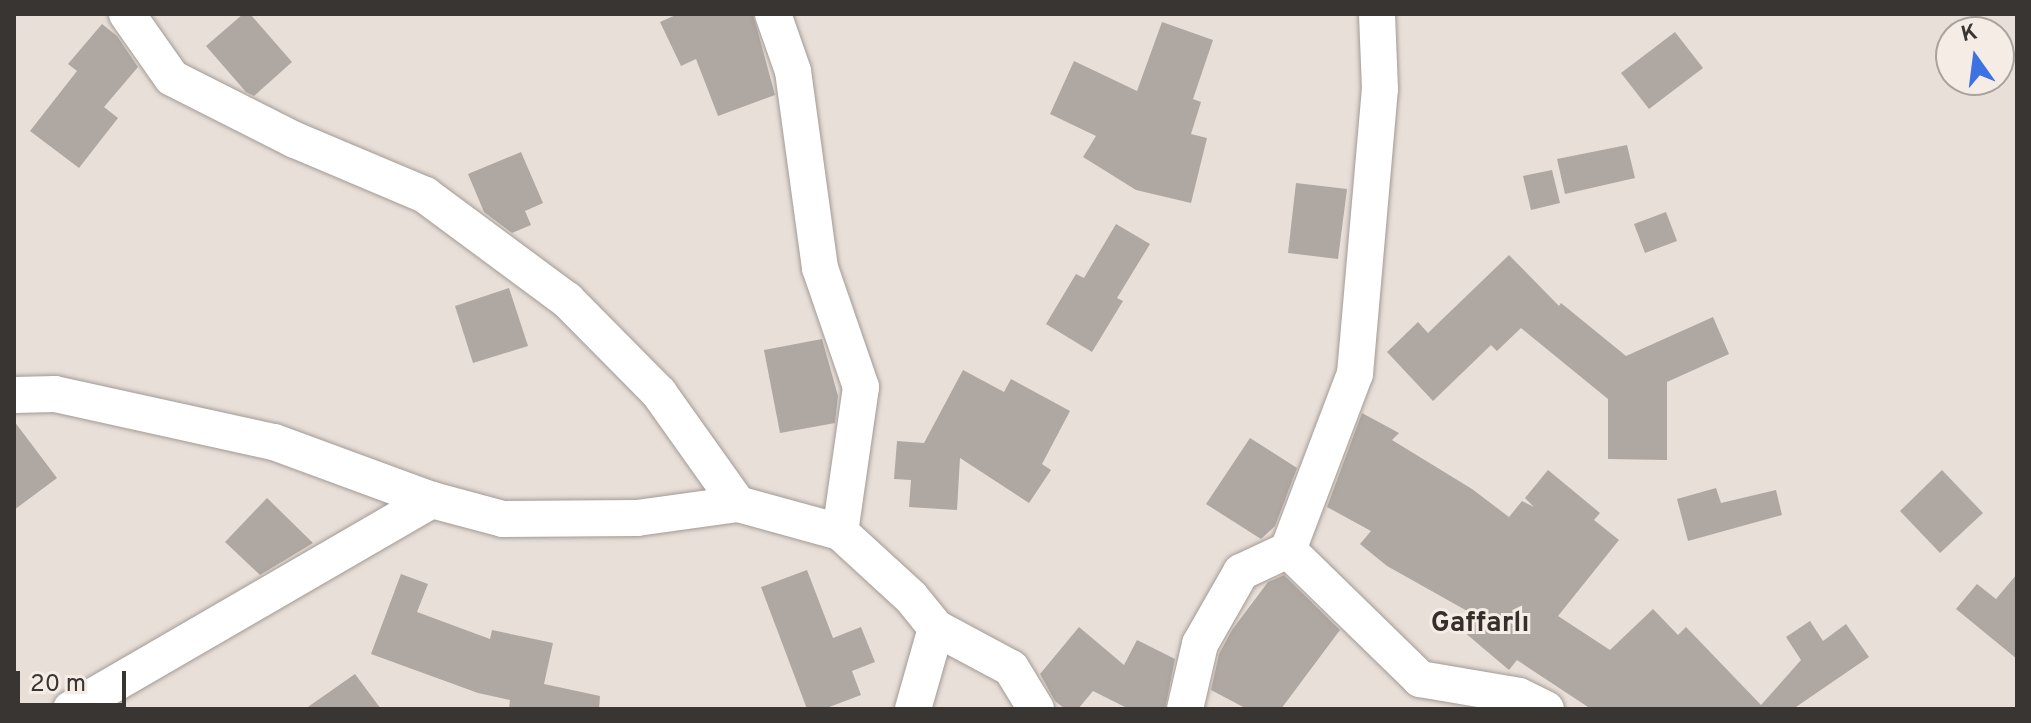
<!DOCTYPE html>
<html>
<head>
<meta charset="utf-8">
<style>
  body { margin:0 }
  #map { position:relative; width:2031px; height:723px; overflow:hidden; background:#e8dfd9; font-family:Overpass,sans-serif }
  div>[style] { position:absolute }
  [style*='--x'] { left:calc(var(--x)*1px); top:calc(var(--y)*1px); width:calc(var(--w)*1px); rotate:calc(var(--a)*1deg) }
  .building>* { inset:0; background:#afa7a1 }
  .roads { filter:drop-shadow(0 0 2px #a29a94) drop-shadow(0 0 2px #a29a94) }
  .minor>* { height:36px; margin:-18px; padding:0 18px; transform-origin:18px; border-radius:18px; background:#fff }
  span { translate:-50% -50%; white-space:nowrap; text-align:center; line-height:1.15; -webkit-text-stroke:6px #f5ece6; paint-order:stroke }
  .quarter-label { font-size:28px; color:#352e2a; font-weight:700 }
  .frame { position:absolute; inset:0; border:16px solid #383532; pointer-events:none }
  .north { position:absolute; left:1935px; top:16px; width:80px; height:80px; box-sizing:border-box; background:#f5ece6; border:2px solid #a9a39e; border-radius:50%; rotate:346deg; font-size:22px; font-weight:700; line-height:32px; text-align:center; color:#383532 }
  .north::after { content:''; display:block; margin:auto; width:28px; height:36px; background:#3c72e2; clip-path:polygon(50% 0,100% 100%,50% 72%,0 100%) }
  .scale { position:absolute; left:16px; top:671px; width:110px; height:36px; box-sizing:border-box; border:4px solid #383532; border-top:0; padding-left:10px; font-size:24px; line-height:28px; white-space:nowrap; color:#383532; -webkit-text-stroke:6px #f5ece6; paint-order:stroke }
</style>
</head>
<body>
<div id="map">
  <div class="building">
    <div style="clip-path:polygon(243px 14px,250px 14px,292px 62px,254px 96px,246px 92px,206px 46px)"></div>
    <div style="clip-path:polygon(678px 14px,753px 14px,775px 95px,718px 116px,696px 59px,681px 66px,660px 22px)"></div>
    <div style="clip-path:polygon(1162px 22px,1213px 40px,1193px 99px,1201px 102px,1191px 134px,1207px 138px,1191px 203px,1136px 190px,1083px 157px,1096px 136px,1050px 114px,1074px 61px,1137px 91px)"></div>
    <div style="clip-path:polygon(102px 24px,117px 36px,138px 67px,104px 107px,118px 118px,79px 168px,30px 131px,77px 71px,68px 64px)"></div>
    <div style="clip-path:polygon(1675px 32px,1703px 68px,1649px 109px,1621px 73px)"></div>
    <div style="clip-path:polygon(1627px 145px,1635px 178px,1565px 194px,1557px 159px)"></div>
    <div style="clip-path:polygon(521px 152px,543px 203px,525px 211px,531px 225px,512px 233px,484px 212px,468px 174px)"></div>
    <div style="clip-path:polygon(1552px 170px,1560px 203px,1531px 210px,1523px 176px)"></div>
    <div style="clip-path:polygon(1296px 183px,1347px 189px,1338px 259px,1288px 253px)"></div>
    <div style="clip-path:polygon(1666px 212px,1677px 241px,1645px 253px,1634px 224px)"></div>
    <div style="clip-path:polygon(1116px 224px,1150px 244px,1117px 298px,1123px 301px,1092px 352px,1046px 324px,1076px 274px,1084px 278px)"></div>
    <div style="clip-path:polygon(1509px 255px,1559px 306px,1561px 303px,1626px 356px,1713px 317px,1729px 354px,1667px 382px,1667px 460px,1608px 459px,1608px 399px,1521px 328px,1497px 351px,1491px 345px,1433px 401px,1387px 352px,1418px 322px,1428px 333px)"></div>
    <div style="clip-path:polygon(509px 288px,528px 346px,473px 363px,455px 306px)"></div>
    <div style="clip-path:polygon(822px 339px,838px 396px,835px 423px,780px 433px,764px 350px)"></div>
    <div style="clip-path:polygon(963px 370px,1004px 392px,1011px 379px,1070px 411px,1042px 464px,1051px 470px,1029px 503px,960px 458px,957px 510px,909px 507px,911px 480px,894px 479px,897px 441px,924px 443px)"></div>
    <div style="clip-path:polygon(1362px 413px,1399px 433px,1392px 440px,1472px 489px,1509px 517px,1522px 501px,1534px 507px,1525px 498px,1548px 470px,1600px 513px,1594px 520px,1619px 540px,1558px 616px,1610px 650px,1653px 609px,1678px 635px,1686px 627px,1761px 705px,1801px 660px,1786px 637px,1810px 621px,1823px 641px,1846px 624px,1869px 657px,1793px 709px,1591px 709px,1517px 660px,1509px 670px,1457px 626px,1469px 612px,1387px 566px,1360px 544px,1371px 531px,1327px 507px)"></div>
    <div style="clip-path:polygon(14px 421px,57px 478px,14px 510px)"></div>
    <div style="clip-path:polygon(1250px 438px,1297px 468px,1275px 526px,1261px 539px,1206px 504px)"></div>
    <div style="clip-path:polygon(1942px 470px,1983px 513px,1940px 553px,1900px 511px)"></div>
    <div style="clip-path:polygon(1716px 488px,1721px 503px,1776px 490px,1782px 515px,1688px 541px,1677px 499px)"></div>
    <div style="clip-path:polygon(267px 498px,313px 543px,260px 575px,225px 542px)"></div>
    <div style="clip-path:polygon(807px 570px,833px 638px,861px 627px,875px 662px,852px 671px,861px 695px,824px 709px,807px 709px,761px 587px)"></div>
    <div style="clip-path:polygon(401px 574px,428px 584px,417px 612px,490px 639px,492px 630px,553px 643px,544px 684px,600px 696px,599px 709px,509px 709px,510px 700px,478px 693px,371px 654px)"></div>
    <div style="clip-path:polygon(2017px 574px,2017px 659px,1956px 609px,1977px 584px,1996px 599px)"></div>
    <div style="clip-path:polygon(1284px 575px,1340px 630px,1281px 709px,1247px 709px,1211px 690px,1219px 654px,1232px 630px,1268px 582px)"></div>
    <div style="clip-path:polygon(1079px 627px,1124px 665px,1137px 640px,1175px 659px,1165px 709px,1129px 709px,1093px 691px,1078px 709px,1065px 709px,1055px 701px,1040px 674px)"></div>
    <div style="clip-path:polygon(355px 674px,381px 709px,305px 709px)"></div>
  </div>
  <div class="roads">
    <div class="minor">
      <div style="--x:127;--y:14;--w:78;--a:54.9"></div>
      <div style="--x:172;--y:78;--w:138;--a:26.8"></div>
      <div style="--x:295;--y:140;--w:141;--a:22.9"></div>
      <div style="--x:425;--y:195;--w:177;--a:36.5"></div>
      <div style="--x:567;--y:300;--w:131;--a:45.3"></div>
      <div style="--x:659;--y:393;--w:136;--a:54.6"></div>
      <div style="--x:738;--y:504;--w:106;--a:15.4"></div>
      <div style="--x:840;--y:532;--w:96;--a:42.5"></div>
      <div style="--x:911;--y:597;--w:40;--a:51"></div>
      <div style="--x:773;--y:14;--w:60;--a:70.7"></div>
      <div style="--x:793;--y:71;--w:199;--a:82.2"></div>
      <div style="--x:820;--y:268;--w:126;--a:71"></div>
      <div style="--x:861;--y:387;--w:147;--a:98.2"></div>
      <div style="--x:14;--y:395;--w:41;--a:-1.4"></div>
      <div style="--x:55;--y:394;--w:224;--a:12.4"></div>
      <div style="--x:274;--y:442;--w:168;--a:20.2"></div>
      <div style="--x:432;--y:500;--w:73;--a:15"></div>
      <div style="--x:503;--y:519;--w:134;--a:-0.4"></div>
      <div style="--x:637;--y:518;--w:102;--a:-7.9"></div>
      <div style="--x:1288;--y:550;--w:188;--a:-69.2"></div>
      <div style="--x:1355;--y:374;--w:286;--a:-85"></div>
      <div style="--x:1380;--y:89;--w:75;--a:-92.3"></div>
      <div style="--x:71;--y:709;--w:417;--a:-30.1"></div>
      <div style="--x:913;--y:709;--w:84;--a:-74.1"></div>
      <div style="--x:936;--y:628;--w:85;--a:28.1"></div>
      <div style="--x:1011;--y:668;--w:48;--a:58.6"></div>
      <div style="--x:1185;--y:709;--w:67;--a:-77"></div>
      <div style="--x:1200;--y:644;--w:83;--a:-60.3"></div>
      <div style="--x:1241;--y:572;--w:52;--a:-25.1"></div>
      <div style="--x:1288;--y:550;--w:185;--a:44.3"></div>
      <div style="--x:1420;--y:679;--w:100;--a:9.7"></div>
      <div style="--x:1519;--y:696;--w:30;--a:26"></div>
    </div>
  </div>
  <div class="quarter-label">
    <span style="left:1480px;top:624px">Gaffarlı</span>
  </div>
  <div class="frame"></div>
  <div class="north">K</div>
  <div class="scale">20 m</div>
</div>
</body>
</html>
